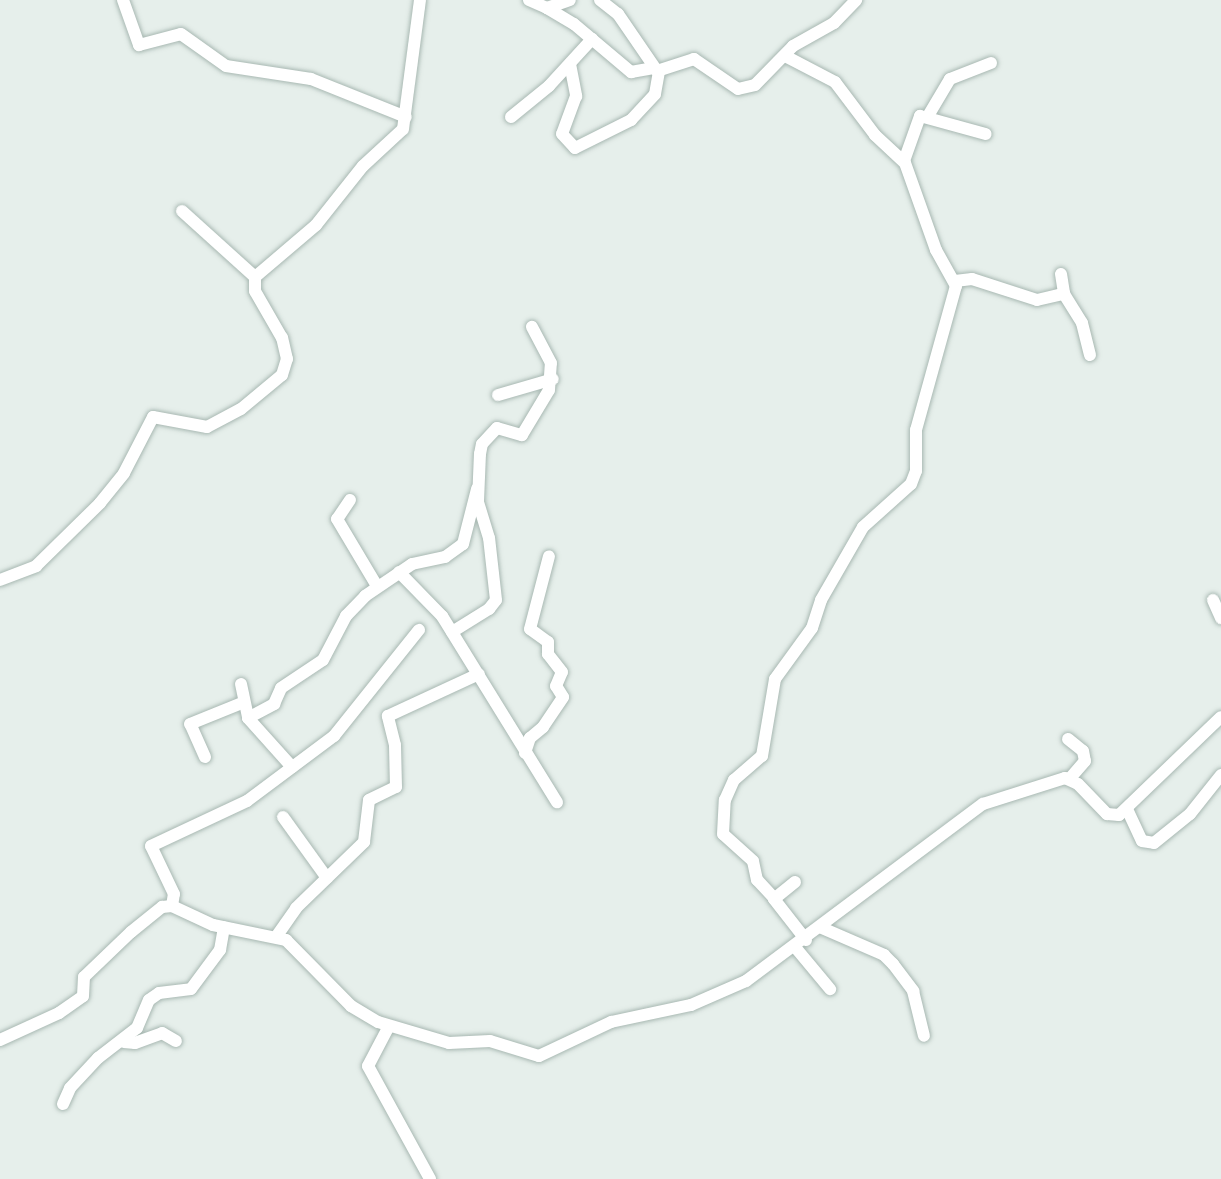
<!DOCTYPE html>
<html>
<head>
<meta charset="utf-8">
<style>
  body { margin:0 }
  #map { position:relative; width:1221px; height:1179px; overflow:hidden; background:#e6efeb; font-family:Commissioner,sans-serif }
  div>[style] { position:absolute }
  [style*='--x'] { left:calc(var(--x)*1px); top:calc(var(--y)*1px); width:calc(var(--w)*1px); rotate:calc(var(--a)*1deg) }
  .roads { filter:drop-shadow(0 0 2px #a8b8b2) drop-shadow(0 0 2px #a8b8b2) }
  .minor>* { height:12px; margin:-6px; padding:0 6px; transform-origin:6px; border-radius:6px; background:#fff }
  span { translate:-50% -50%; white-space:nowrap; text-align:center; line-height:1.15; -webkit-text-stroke:4.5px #f7fbf9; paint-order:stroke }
</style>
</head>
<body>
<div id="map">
  <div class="roads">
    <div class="minor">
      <div style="--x:123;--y:0;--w:48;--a:70.4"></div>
      <div style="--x:139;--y:45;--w:43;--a:-14.7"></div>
      <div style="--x:181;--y:34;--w:55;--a:35.4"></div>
      <div style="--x:226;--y:66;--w:86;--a:8.7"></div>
      <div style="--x:311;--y:79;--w:102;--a:21.8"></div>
      <div style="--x:529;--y:0;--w:20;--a:24"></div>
      <div style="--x:547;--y:8;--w:24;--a:-19"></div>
      <div style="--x:600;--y:0;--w:23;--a:38"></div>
      <div style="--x:618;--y:14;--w:69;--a:55.6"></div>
      <div style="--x:657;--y:71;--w:39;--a:-18"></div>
      <div style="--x:694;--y:59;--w:53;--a:34.3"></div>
      <div style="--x:738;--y:89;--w:17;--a:-13"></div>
      <div style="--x:755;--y:85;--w:54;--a:-45.7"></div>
      <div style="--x:793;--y:46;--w:47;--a:-29.3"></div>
      <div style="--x:834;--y:23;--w:32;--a:-46"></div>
      <div style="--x:547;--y:8;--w:31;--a:31"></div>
      <div style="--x:574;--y:24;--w:75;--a:40.1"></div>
      <div style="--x:631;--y:72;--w:23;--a:-10"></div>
      <div style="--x:570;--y:64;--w:33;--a:79"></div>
      <div style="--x:576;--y:96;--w:40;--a:110.2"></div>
      <div style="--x:562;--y:134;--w:19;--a:47"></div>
      <div style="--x:575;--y:148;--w:63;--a:-26.6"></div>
      <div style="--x:631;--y:120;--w:35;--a:-47"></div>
      <div style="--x:655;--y:94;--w:22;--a:-80"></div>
      <div style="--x:928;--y:116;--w:43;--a:-59.3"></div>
      <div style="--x:950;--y:79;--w:44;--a:-21.3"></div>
      <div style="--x:511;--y:117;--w:49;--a:-39.2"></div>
      <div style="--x:549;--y:86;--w:64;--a:-47.5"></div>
      <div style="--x:904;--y:161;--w:48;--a:-70.4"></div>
      <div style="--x:920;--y:116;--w:68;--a:15.3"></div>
      <div style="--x:182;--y:211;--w:98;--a:42.1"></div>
      <div style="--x:1061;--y:274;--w:20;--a:81"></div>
      <div style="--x:955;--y:281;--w:17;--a:-7"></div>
      <div style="--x:972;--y:279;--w:68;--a:17.9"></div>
      <div style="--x:1037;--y:300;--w:28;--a:-13"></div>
      <div style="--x:1064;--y:294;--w:34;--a:58"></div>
      <div style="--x:1082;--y:323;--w:33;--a:76"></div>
      <div style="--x:498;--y:395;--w:57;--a:-16.2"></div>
      <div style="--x:350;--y:500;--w:23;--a:124"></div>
      <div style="--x:337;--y:519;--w:78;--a:59.2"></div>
      <div style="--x:399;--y:572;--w:62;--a:45.7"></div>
      <div style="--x:442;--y:616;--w:219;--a:58.3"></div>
      <div style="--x:0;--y:580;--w:39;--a:-21"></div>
      <div style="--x:36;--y:566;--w:90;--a:-44.5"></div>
      <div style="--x:100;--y:503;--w:38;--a:-51"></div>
      <div style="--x:124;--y:473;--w:63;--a:-62.6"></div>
      <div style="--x:153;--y:417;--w:55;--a:10.5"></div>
      <div style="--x:207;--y:427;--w:38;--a:-28"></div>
      <div style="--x:241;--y:409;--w:53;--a:-39.7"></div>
      <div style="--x:282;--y:375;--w:17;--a:-73"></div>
      <div style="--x:287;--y:359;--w:22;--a:-103"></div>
      <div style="--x:282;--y:338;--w:54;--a:-119.9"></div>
      <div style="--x:255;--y:291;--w:14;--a:-90"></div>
      <div style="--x:255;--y:277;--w:80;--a:-40.4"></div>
      <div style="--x:316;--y:225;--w:75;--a:-51.5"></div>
      <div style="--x:363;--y:166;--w:54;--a:-42.8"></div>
      <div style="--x:403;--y:129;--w:130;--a:-82.5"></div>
      <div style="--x:1213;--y:600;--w:20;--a:66"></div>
      <div style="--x:452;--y:632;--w:44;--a:-31.9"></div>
      <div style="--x:489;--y:609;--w:11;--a:-52"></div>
      <div style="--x:496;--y:600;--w:62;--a:-96.4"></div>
      <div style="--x:489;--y:538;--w:39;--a:-107"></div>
      <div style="--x:478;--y:501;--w:47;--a:-87.6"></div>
      <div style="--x:480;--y:454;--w:10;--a:-79"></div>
      <div style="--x:482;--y:444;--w:22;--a:-47"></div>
      <div style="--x:497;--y:428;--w:26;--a:16"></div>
      <div style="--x:522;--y:435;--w:52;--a:-59"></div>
      <div style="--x:549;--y:390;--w:27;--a:-86"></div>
      <div style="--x:551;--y:363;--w:41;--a:-117.8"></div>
      <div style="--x:241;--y:684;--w:35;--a:78"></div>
      <div style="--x:248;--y:718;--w:66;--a:48.1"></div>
      <div style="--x:248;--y:718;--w:30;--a:-28"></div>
      <div style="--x:274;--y:704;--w:17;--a:-66"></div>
      <div style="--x:281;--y:688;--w:50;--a:-33.7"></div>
      <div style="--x:323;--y:660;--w:50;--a:-62.4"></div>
      <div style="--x:346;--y:616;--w:28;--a:-46"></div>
      <div style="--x:365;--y:596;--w:57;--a:-34.2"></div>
      <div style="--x:412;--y:564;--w:34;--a:-12"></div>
      <div style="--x:445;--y:557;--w:22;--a:-36"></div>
      <div style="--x:463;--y:544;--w:57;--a:-75.7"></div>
      <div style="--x:1068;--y:739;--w:19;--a:39"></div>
      <div style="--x:1083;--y:751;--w:10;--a:79"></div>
      <div style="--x:1085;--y:761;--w:23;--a:131"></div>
      <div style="--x:525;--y:753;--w:16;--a:-72"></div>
      <div style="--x:530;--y:738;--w:17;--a:-40"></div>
      <div style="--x:543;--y:727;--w:36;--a:-56"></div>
      <div style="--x:563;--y:697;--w:13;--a:-122"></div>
      <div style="--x:556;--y:686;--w:15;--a:-67"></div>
      <div style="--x:562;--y:672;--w:23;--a:-128"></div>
      <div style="--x:548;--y:654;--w:12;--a:-90"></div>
      <div style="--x:548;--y:642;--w:22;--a:-144"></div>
      <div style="--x:530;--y:629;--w:75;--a:-75.4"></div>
      <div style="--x:205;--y:757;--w:36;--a:-114"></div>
      <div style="--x:190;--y:724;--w:56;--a:-22"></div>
      <div style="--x:1127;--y:809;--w:35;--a:65"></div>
      <div style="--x:1142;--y:841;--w:12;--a:9"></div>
      <div style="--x:1154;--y:843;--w:46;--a:-38.9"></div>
      <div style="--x:1190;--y:814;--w:50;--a:-51.5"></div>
      <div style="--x:283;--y:817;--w:75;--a:54.2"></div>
      <div style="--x:795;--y:882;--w:27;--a:141"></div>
      <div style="--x:774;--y:899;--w:52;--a:52"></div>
      <div style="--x:774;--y:898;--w:25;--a:-133"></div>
      <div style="--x:757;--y:880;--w:19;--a:-102"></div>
      <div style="--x:753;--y:861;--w:40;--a:-138"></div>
      <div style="--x:723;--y:834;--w:34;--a:-87"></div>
      <div style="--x:725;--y:800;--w:22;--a:-66"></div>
      <div style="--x:734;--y:780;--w:37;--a:-41"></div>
      <div style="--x:762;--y:756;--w:78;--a:-80.4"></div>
      <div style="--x:775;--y:679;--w:63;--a:-54"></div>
      <div style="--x:812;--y:628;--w:29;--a:-72"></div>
      <div style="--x:821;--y:600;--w:84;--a:-60.1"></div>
      <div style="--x:863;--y:527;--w:64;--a:-41.9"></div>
      <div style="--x:911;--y:484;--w:14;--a:-69"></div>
      <div style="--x:916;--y:471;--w:41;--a:-90"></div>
      <div style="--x:916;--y:430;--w:149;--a:-74.5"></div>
      <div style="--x:956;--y:286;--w:41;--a:-119.1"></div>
      <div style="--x:936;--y:250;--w:92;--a:-109.6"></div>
      <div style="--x:905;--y:163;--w:41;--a:-137"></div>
      <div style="--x:875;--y:135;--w:66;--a:-127"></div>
      <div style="--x:835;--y:82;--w:56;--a:-152.5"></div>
      <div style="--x:172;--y:906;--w:12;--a:-81"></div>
      <div style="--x:174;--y:894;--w:53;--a:-115.6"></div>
      <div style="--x:151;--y:846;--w:106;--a:-25.1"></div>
      <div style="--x:247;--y:801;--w:109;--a:-36.8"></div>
      <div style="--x:334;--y:736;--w:136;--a:-51.3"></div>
      <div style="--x:822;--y:928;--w:68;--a:23.5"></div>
      <div style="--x:884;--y:955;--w:13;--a:45"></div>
      <div style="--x:893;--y:964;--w:34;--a:53"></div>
      <div style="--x:913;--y:991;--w:46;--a:76.3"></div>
      <div style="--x:276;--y:937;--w:35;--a:-55"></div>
      <div style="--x:296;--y:908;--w:95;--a:-44.1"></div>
      <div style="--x:364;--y:842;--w:42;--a:-83.2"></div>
      <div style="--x:369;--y:800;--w:30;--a:-26"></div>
      <div style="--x:396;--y:787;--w:42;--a:-91.4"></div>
      <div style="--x:395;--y:745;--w:30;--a:-104"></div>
      <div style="--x:388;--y:716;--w:100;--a:-24.8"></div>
      <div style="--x:795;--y:947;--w:55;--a:50.2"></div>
      <div style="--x:389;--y:1026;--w:45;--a:117.7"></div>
      <div style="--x:368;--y:1066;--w:129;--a:61.2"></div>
      <div style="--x:0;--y:1040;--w:65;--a:-24.6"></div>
      <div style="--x:59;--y:1013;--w:29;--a:-35"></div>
      <div style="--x:83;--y:996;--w:19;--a:-87"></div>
      <div style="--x:84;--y:977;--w:65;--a:-43.8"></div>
      <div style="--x:131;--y:932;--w:40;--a:-39"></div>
      <div style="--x:162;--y:907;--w:10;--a:-6"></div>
      <div style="--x:172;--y:906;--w:45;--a:24.9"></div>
      <div style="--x:213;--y:925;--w:75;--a:11.6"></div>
      <div style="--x:286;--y:940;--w:93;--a:45.4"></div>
      <div style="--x:351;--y:1006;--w:31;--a:31"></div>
      <div style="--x:378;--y:1022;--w:74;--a:16.5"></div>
      <div style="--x:449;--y:1043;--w:41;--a:-2.8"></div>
      <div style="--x:490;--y:1041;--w:51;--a:17"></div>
      <div style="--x:539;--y:1056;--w:80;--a:-25.3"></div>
      <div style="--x:611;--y:1022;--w:82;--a:-12"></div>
      <div style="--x:691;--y:1005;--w:60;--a:-23.6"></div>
      <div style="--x:746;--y:981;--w:296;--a:-36.8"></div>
      <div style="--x:983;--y:804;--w:86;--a:-17.6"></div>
      <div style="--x:1065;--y:778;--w:14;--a:25"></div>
      <div style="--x:1078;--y:784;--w:42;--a:46"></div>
      <div style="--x:1107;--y:814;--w:12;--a:5"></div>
      <div style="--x:1119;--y:815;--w:141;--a:-43.9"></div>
      <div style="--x:124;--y:1042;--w:11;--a:5"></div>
      <div style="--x:135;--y:1043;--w:29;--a:-20"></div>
      <div style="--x:162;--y:1033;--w:16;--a:30"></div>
      <div style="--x:63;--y:1104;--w:17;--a:-66"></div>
      <div style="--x:70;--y:1088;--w:41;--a:-47"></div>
      <div style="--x:98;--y:1058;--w:49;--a:-37.6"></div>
      <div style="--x:137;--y:1028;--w:30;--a:-67"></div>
      <div style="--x:149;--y:1000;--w:12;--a:-35"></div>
      <div style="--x:159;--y:993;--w:32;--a:-7"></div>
      <div style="--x:191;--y:989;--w:49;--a:-53.4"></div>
      <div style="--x:220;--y:950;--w:23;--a:-80"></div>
    </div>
  </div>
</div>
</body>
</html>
